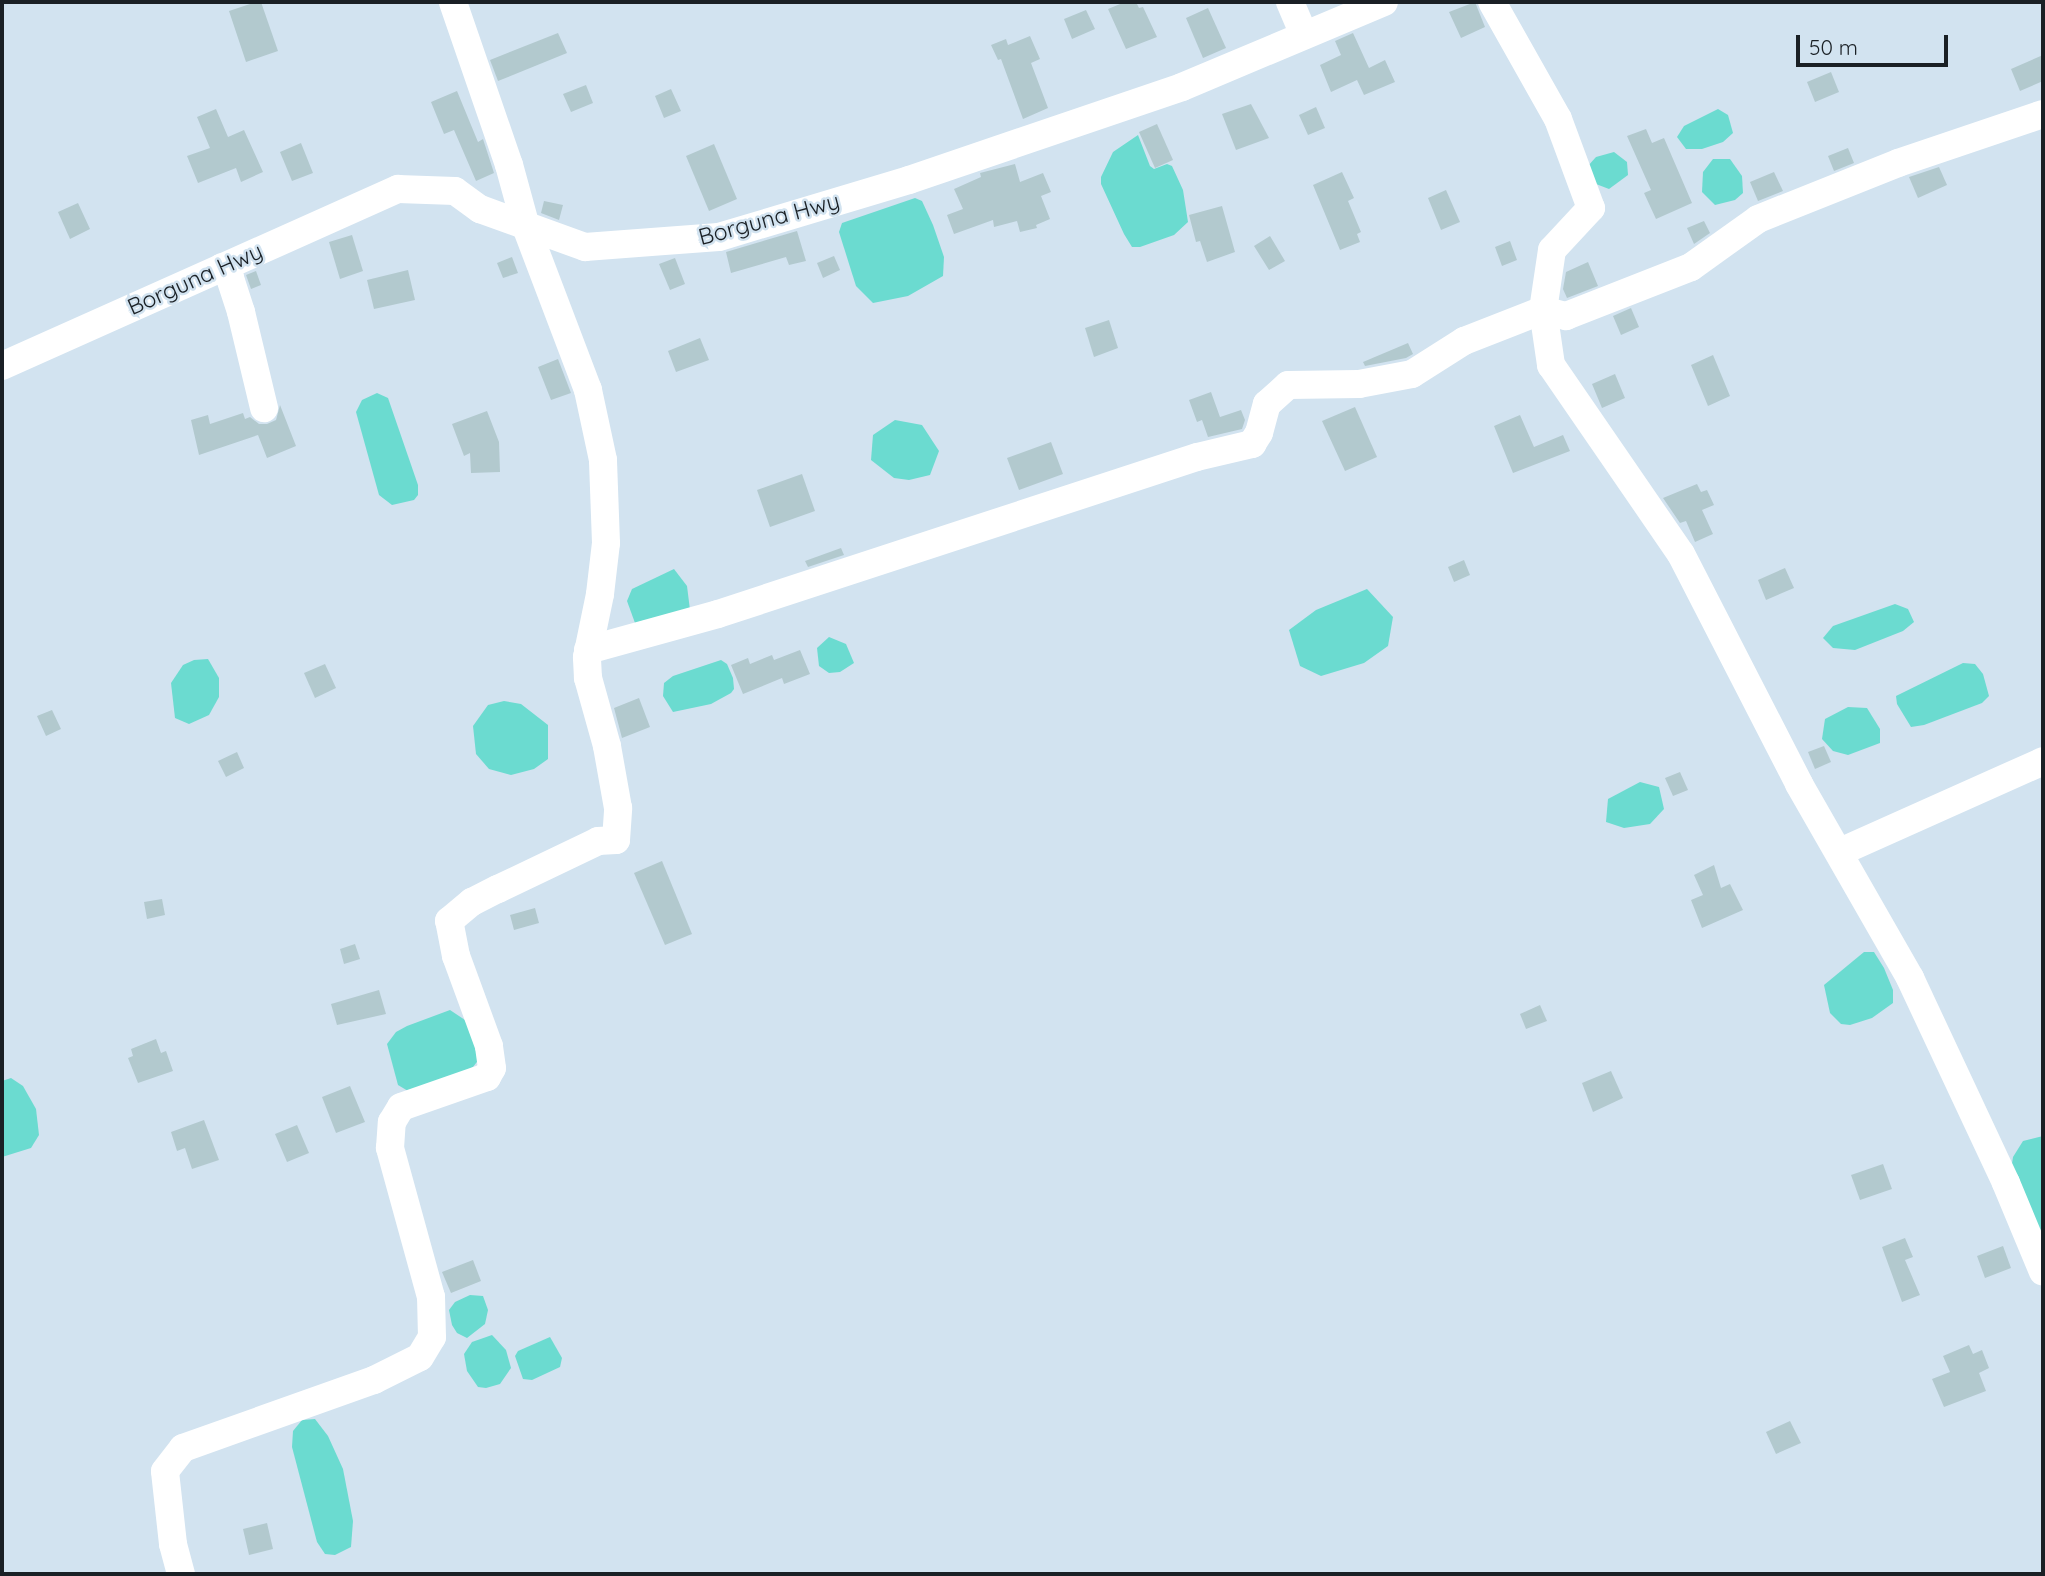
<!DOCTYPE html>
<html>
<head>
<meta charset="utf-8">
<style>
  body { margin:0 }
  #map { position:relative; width:2045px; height:1576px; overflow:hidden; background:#d2e3f0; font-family:Quicksand,sans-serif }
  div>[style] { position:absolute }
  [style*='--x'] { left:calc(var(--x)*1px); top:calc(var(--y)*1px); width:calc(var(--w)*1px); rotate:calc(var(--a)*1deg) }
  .water>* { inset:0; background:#6bdbd0 }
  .building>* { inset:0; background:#b2c9ce }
  .minor>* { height:28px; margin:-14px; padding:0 14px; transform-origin:14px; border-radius:14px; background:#fff }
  span { translate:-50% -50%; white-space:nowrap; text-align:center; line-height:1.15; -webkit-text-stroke:5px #d2e3f0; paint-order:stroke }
  .street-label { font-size:23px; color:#1a2025 }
  .frame { position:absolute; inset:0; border:4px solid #1a2025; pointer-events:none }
  .scale { position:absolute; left:1796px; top:35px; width:152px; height:32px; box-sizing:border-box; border:4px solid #1a2025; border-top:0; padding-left:9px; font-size:21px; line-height:24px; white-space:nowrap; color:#1a2025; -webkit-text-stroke:5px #d2e3f0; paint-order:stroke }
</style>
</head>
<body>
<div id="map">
  <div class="water">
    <div style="clip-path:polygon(1718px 109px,1728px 115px,1733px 133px,1723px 142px,1702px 149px,1686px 149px,1677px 137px,1684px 126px)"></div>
    <div style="clip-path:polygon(1138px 135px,1150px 166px,1154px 169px,1167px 164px,1172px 166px,1183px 190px,1188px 222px,1174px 235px,1140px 247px,1132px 247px,1124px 234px,1101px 184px,1101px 177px,1113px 152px)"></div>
    <div style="clip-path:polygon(1614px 152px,1627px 162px,1628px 175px,1609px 189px,1596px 184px,1587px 167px,1596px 157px)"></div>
    <div style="clip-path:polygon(1713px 159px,1730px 159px,1742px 176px,1743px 193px,1735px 200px,1715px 205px,1702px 192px,1703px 172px)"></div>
    <div style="clip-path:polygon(915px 198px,922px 201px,933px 225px,944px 257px,943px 276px,908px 296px,873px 303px,856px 286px,839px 232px,842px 223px)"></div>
    <div style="clip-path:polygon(377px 393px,388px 398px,418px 485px,418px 495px,414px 500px,392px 505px,379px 495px,356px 412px,362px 400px)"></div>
    <div style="clip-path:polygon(895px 420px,922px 425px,939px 451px,930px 475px,909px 480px,894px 478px,871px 460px,873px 435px)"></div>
    <div style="clip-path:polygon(674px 569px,687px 586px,690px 610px,635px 623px,627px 601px,632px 589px)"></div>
    <div style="clip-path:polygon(1367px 589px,1393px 617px,1388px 646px,1364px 663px,1321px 676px,1300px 666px,1289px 630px,1316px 610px)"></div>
    <div style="clip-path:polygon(1895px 604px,1908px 609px,1914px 622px,1903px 631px,1855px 650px,1833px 648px,1823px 638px,1833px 626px)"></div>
    <div style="clip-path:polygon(829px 637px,846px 644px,854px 663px,840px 672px,829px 673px,819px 666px,817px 648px)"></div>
    <div style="clip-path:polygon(208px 659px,219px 678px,219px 697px,209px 715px,189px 724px,175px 718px,171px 683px,183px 665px,194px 660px)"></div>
    <div style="clip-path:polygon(721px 660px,727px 664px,733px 678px,734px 689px,731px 693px,711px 704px,673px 712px,663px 696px,664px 683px,673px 676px)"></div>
    <div style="clip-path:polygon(1963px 663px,1975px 664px,1983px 674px,1989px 696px,1982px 703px,1924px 725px,1911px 727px,1897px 704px,1896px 696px)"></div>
    <div style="clip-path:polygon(504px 701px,521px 704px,548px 725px,548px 759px,534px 769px,511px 775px,489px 769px,476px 754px,473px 726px,488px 705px)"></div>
    <div style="clip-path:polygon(1848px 707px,1867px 708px,1880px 729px,1880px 743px,1848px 755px,1833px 751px,1822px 739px,1825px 719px)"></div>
    <div style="clip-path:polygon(1640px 782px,1659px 787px,1664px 809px,1650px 824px,1624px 828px,1606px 822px,1608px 799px)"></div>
    <div style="clip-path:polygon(1864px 952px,1874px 952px,1884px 968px,1893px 990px,1893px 1003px,1872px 1018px,1850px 1025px,1841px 1024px,1830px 1013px,1824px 985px)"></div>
    <div style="clip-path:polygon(450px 1010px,468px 1022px,480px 1058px,473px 1067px,421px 1096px,413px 1094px,398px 1085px,387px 1044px,396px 1032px,407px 1026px)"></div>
    <div style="clip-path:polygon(11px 1078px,23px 1086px,36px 1109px,39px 1135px,31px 1148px,2px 1157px,2px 1081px)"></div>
    <div style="clip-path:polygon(2043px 1136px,2043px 1248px,2011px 1170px,2013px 1157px,2023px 1141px)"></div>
    <div style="clip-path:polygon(470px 1295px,483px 1296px,488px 1310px,485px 1324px,467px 1338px,457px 1333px,452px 1325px,449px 1310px,455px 1302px)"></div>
    <div style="clip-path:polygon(492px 1335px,506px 1350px,511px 1368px,500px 1384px,486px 1388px,478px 1387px,467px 1371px,464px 1354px,472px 1342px)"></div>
    <div style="clip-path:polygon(550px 1337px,562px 1358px,560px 1367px,532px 1380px,523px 1379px,515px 1356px,518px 1351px)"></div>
    <div style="clip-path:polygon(315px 1419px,328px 1436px,343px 1469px,353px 1521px,351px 1547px,335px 1555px,325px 1554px,317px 1542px,292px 1447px,293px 1431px,302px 1420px)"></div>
  </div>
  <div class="building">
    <div style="clip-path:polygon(256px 2px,261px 2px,278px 51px,246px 62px,229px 11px)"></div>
    <div style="clip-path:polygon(1125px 2px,1136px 2px,1139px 8px,1143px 7px,1157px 37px,1126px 49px,1108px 9px)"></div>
    <div style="clip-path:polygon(1475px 2px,1485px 27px,1461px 38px,1449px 12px)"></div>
    <div style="clip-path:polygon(1208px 8px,1226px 48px,1203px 58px,1186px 18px)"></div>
    <div style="clip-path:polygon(1086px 10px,1095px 29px,1072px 39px,1064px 19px)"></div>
    <div style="clip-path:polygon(558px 33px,567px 53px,498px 81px,490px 60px)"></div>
    <div style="clip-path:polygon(1353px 33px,1369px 68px,1385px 60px,1395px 82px,1364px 95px,1357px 80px,1331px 92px,1320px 65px,1341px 55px,1335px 41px)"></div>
    <div style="clip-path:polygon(1030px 36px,1040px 59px,1031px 63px,1048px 108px,1023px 119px,1001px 59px,998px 60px,991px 45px,1006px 39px,1008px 45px)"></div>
    <div style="clip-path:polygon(2043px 55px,2043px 81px,2020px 91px,2011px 69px)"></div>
    <div style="clip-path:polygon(1831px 72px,1839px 92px,1815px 102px,1807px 82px)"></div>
    <div style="clip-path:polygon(586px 85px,593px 103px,571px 112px,563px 94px)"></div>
    <div style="clip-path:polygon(671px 89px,681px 111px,664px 118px,655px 96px)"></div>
    <div style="clip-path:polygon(457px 91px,478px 142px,483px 139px,494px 173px,476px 181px,454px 130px,444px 134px,431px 102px)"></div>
    <div style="clip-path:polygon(1251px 104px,1269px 138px,1236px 150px,1222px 114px)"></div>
    <div style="clip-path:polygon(1316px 107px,1325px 128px,1308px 135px,1299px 115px)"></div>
    <div style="clip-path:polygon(216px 109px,228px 137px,244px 130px,263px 172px,241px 182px,236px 168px,198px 183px,187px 156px,210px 148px,197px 117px)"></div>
    <div style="clip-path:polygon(1157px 124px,1173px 160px,1155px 168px,1139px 132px)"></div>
    <div style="clip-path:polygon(1646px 129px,1652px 143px,1664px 138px,1692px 203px,1656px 219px,1644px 193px,1651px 190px,1627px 136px)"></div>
    <div style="clip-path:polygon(301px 143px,313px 173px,292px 181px,280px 152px)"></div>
    <div style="clip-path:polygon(714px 144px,737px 199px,709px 211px,686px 156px)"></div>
    <div style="clip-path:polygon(1848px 148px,1854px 163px,1834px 171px,1828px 156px)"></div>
    <div style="clip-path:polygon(1015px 164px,1020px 182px,1043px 173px,1051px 192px,1041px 196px,1050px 219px,1036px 225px,1037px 228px,1020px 232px,1017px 221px,994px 227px,993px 220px,954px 234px,947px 215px,963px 209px,954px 189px,981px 177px,980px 173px)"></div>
    <div style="clip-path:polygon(1939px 167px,1947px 185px,1918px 198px,1909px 177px)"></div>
    <div style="clip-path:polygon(1342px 172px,1354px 198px,1348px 201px,1361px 232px,1357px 234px,1360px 242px,1340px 250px,1313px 185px)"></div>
    <div style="clip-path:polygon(1774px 172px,1783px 191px,1758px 201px,1750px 182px)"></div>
    <div style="clip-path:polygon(1446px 190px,1460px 222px,1441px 230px,1428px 198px)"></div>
    <div style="clip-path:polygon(544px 201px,563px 205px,559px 220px,541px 213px)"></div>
    <div style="clip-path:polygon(78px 203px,90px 229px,70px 239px,58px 212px)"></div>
    <div style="clip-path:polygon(1222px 206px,1235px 252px,1207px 262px,1200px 241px,1196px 242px,1189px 215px)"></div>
    <div style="clip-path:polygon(1704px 221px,1710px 233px,1694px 244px,1687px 228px)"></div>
    <div style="clip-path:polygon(797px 231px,806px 261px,789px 265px,786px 257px,731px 273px,726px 252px)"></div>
    <div style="clip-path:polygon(352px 235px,363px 271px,340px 279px,329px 242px)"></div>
    <div style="clip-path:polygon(1270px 236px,1285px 261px,1269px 270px,1254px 246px)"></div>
    <div style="clip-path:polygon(1510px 241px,1517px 260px,1502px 266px,1495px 247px)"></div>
    <div style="clip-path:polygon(834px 256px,840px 270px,823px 278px,817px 263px)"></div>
    <div style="clip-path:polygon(512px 257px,518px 273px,503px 278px,497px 263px)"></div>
    <div style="clip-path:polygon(675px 258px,685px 284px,670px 290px,659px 264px)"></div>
    <div style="clip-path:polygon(1588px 262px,1598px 286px,1567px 298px,1563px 289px,1566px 272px)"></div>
    <div style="clip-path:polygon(408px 270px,415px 300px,374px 309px,367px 280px)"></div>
    <div style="clip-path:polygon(256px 271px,261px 285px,251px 289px,246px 275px)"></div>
    <div style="clip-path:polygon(1631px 308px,1639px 327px,1621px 335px,1613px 316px)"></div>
    <div style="clip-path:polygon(1109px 320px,1118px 348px,1094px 357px,1085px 328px)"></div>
    <div style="clip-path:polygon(700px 338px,709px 360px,676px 372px,668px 351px)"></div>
    <div style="clip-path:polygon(1408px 343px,1413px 354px,1406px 358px,1365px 366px,1363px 362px)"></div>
    <div style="clip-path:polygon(1713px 355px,1730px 396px,1708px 406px,1691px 365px)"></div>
    <div style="clip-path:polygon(558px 359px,571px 393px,551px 400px,538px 367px)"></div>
    <div style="clip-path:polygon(1615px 374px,1625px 398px,1602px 408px,1592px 384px)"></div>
    <div style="clip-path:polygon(1211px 392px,1220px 417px,1241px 410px,1245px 420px,1242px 429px,1208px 437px,1202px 420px,1197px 422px,1189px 400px)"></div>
    <div style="clip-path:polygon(280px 405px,296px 446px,267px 458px,258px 435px,199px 455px,191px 420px,208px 415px,210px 424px,243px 413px,245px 419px,250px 417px,259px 424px,267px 424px,276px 420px)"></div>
    <div style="clip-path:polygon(1355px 407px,1377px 457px,1345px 471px,1322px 421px)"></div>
    <div style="clip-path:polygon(487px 411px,499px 442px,500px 472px,471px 473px,470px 453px,464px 456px,452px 424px)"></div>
    <div style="clip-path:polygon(1520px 415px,1534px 447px,1563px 435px,1570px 451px,1513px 473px,1494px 426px)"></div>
    <div style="clip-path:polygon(1051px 442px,1063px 474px,1019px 490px,1007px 458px)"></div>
    <div style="clip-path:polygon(802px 474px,815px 511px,770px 527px,757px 490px)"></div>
    <div style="clip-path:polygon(1697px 484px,1701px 492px,1707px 490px,1714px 505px,1702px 510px,1713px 534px,1695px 542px,1686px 521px,1680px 523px,1663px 498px)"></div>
    <div style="clip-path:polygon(841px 548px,844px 555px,808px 567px,805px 561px)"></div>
    <div style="clip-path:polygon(1464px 560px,1470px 575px,1454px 582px,1448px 567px)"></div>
    <div style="clip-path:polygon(1785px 568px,1794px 588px,1766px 600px,1758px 580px)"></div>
    <div style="clip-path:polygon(800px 650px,810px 674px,784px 684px,782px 678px,743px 694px,731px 665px,748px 658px,750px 664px,772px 655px,774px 660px)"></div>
    <div style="clip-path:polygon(325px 664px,336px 688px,315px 698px,304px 673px)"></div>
    <div style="clip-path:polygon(639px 698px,650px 727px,622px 738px,614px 708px)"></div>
    <div style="clip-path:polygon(52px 710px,61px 729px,46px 736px,37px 716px)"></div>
    <div style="clip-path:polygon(1824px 746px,1831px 762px,1815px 769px,1808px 752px)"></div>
    <div style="clip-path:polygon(237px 752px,244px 768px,226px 777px,218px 761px)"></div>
    <div style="clip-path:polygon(1680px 772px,1688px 790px,1673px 796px,1665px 778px)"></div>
    <div style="clip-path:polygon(662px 861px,692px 934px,665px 945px,634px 873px)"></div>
    <div style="clip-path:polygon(1714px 865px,1721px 888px,1730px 884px,1743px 910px,1702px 928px,1691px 900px,1703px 895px,1694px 875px)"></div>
    <div style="clip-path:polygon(162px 899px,165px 915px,147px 919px,144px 902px)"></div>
    <div style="clip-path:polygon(535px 908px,539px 923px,514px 930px,510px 915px)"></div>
    <div style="clip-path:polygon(355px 944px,360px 959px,344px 964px,340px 949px)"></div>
    <div style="clip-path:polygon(379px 990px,386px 1014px,337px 1025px,331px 1004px)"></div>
    <div style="clip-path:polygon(1540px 1005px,1547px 1021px,1526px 1029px,1520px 1014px)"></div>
    <div style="clip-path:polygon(156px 1039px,161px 1053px,166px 1051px,173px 1071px,138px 1083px,128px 1058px,133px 1056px,131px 1049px)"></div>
    <div style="clip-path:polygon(1611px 1071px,1623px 1098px,1593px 1112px,1582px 1083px)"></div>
    <div style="clip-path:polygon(350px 1086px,365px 1122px,336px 1133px,322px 1097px)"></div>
    <div style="clip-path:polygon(204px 1120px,219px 1160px,192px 1169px,185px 1148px,177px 1151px,171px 1132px)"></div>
    <div style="clip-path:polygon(297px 1125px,309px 1153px,287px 1162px,275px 1134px)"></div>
    <div style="clip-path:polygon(1883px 1164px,1892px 1189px,1860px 1200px,1851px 1175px)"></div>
    <div style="clip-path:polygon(1905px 1238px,1913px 1257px,1905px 1260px,1920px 1295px,1902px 1302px,1882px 1247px)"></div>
    <div style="clip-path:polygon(2003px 1246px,2011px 1268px,1985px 1278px,1977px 1256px)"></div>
    <div style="clip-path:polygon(473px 1260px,481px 1281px,451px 1293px,442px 1272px)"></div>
    <div style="clip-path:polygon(1969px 1345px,1973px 1354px,1982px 1350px,1989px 1368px,1979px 1373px,1986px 1391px,1944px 1407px,1932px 1379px,1950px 1372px,1943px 1356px)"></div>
    <div style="clip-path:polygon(1790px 1421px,1801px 1443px,1776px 1454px,1766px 1432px)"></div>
    <div style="clip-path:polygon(267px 1523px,273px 1549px,249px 1555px,243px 1529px)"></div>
  </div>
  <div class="minor">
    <div style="--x:1290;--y:2;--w:36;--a:67"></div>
    <div style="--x:1492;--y:2;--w:134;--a:60.6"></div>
    <div style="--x:1558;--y:119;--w:95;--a:69.7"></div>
    <div style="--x:1591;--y:208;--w:57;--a:132.9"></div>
    <div style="--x:1552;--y:250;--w:61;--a:98.5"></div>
    <div style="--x:1543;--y:310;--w:56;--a:81.7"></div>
    <div style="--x:1551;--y:365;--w:229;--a:55.5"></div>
    <div style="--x:1681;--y:554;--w:259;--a:62.8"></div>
    <div style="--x:1799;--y:784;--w:224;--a:60.2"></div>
    <div style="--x:1910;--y:978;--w:226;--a:64.9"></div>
    <div style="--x:2006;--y:1183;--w:96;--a:67.4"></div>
    <div style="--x:222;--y:267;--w:14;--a:54"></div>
    <div style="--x:230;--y:278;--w:36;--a:72"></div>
    <div style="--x:241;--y:312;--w:99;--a:76.5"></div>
    <div style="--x:2;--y:366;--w:434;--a:-24.1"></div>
    <div style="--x:398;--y:189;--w:57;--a:2"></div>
    <div style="--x:455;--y:191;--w:31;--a:36"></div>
    <div style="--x:480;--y:209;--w:112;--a:19.9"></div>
    <div style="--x:585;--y:247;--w:134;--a:-4.3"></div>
    <div style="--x:719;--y:237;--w:198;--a:-16.7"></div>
    <div style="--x:909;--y:180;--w:288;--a:-18.8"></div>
    <div style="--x:1182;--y:87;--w:219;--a:-22.8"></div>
    <div style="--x:588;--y:650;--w:135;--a:-15.5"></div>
    <div style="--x:718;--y:614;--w:504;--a:-18.15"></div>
    <div style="--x:1197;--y:457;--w:57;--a:-13.3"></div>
    <div style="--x:1252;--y:444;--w:13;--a:-58"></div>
    <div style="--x:1259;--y:433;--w:30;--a:-75"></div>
    <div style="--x:1267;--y:404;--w:28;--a:-42"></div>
    <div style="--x:1288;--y:385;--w:71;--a:-0.8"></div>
    <div style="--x:1359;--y:384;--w:54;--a:-10.7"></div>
    <div style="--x:1412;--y:374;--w:62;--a:-32.4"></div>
    <div style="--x:1464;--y:341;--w:85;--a:-21.4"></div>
    <div style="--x:1543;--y:310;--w:24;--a:15"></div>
    <div style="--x:1566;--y:316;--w:134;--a:-21.4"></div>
    <div style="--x:1691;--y:267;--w:82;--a:-35.6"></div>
    <div style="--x:1758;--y:219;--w:151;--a:-21.8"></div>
    <div style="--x:1898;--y:163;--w:153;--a:-18.7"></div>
    <div style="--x:1840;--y:852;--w:222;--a:-24.1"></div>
    <div style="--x:181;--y:1574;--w:31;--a:-105"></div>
    <div style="--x:173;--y:1544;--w:73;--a:-96.3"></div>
    <div style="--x:165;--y:1471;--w:29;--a:-52"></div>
    <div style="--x:183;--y:1448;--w:203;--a:-19.6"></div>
    <div style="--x:374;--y:1380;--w:51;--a:-26.6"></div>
    <div style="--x:420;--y:1357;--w:23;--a:-59"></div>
    <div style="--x:432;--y:1337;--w:40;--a:-91.4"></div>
    <div style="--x:431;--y:1297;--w:155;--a:-105.4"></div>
    <div style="--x:390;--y:1148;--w:26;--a:-86"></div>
    <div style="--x:392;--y:1122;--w:17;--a:-59"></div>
    <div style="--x:401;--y:1107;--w:91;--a:-19.2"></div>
    <div style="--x:487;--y:1077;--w:10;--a:-61"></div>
    <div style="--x:492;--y:1068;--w:22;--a:-98"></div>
    <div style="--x:489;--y:1046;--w:96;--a:-110.1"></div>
    <div style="--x:456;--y:956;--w:36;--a:-101"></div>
    <div style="--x:449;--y:921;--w:30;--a:-40"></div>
    <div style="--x:472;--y:902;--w:29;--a:-27"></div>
    <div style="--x:498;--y:889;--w:111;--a:-25.6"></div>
    <div style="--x:598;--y:841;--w:18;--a:-3"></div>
    <div style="--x:616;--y:840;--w:32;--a:-86"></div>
    <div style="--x:618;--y:808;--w:63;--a:-100.1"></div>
    <div style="--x:607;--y:746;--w:71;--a:-105.6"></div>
    <div style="--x:588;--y:678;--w:21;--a:-93"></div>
    <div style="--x:587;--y:657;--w:64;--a:-78.3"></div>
    <div style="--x:600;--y:594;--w:51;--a:-83.3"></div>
    <div style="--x:606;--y:543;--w:83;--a:-92.1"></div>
    <div style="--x:603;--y:460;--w:72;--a:-102.1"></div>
    <div style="--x:588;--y:390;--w:174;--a:-110.8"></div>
    <div style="--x:526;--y:227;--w:64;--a:-105.3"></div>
    <div style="--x:509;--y:165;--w:172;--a:-109"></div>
  </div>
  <div class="street-label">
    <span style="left:769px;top:219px;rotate:-15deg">Borguna Hwy</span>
    <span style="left:195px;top:279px;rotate:-24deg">Borguna Hwy</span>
  </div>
  <div class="frame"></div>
  <div class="scale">50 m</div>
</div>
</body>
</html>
